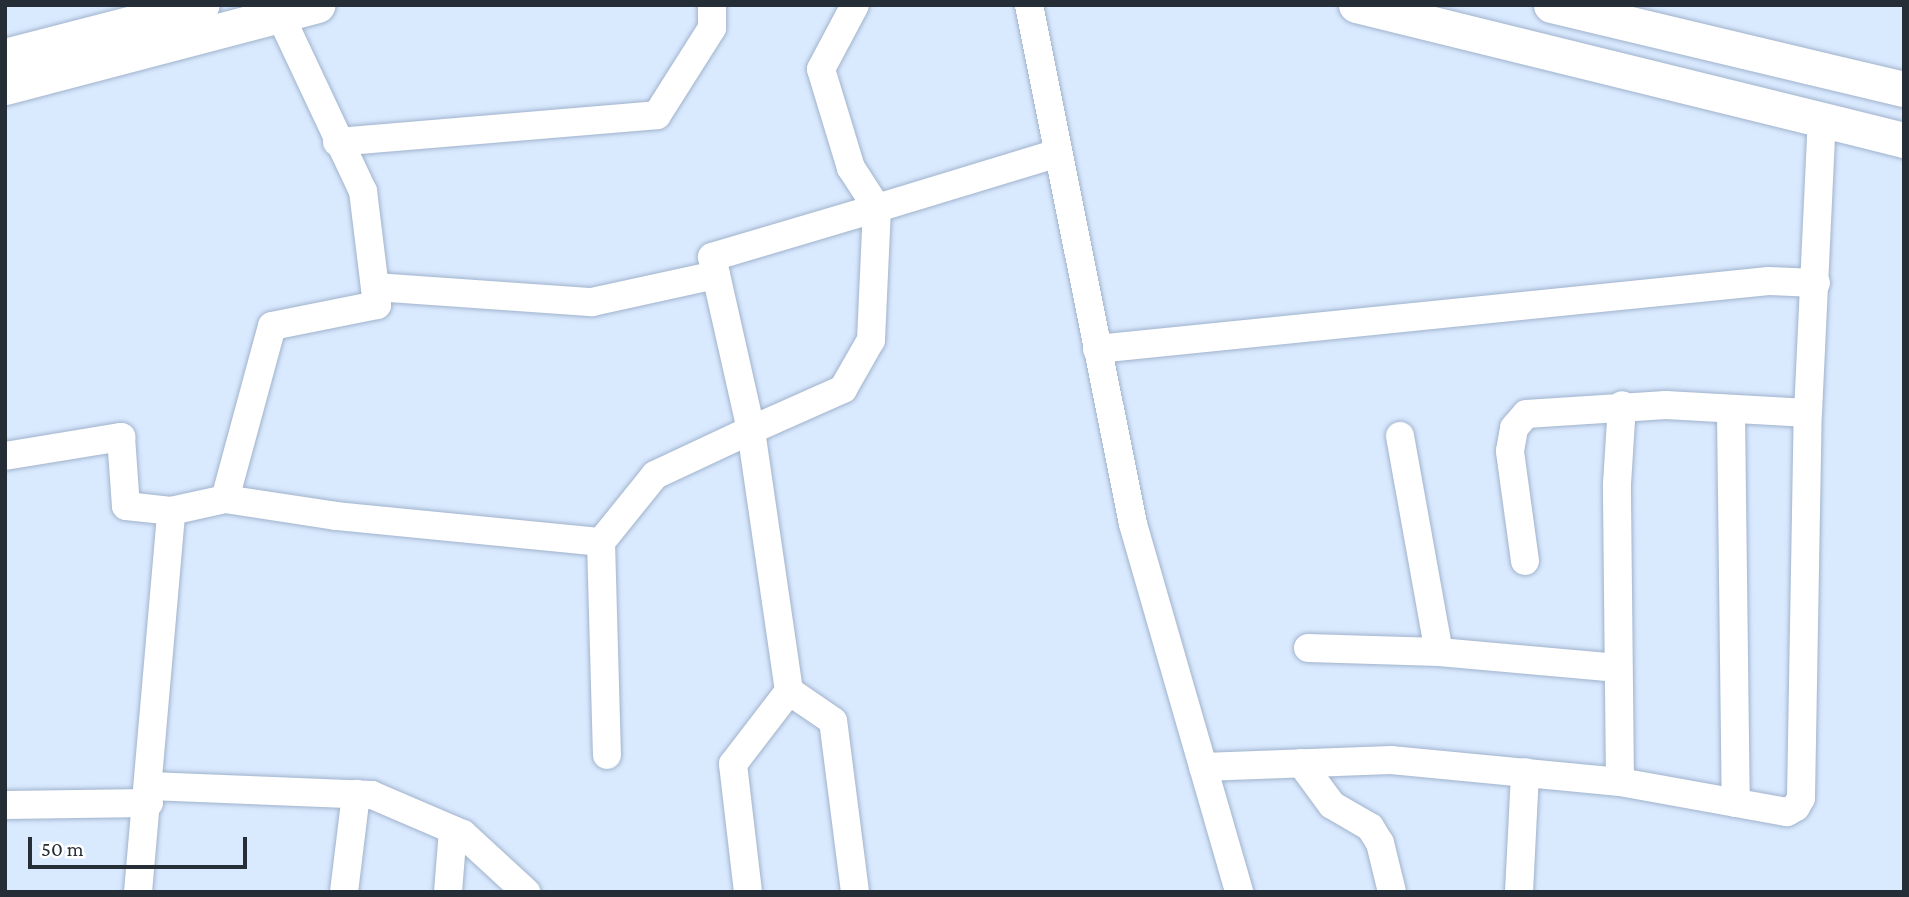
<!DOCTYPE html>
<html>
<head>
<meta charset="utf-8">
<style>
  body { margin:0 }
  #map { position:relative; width:1909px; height:897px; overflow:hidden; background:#d9e9fe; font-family:"Crimson Pro",serif }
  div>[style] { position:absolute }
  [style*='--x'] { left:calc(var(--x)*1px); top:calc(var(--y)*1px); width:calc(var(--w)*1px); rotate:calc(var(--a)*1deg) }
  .roads { filter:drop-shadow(0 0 2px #a0b3cc) drop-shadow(0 0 2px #a0b3cc) }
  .minor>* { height:28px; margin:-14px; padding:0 14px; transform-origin:14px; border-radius:14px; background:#fff }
  .tertiary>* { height:35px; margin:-17.5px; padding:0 17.5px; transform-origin:17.5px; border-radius:17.5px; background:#fff }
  span { translate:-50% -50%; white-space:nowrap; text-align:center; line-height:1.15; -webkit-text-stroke:5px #fff; paint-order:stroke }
  .frame { position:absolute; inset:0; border:7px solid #252d36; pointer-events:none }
  .scale { position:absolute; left:28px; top:837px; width:219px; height:32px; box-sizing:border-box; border:4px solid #252d36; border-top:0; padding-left:9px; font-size:21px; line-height:24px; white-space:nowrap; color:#252d36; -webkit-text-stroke:5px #fff; paint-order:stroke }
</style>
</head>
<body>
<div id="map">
  <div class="roads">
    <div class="minor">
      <div style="--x:1029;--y:5;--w:529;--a:78.67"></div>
      <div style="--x:1133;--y:524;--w:383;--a:73.9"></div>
      <div style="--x:280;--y:15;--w:195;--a:64.8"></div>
      <div style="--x:363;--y:191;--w:115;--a:83"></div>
      <div style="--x:377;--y:305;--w:107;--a:168.7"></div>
      <div style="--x:272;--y:326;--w:179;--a:105.2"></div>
      <div style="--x:225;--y:499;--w:112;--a:8.7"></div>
      <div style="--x:336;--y:516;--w:266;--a:5.6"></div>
      <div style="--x:601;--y:542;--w:86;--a:-51.1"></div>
      <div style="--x:655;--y:475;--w:106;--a:-25.1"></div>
      <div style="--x:751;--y:430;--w:177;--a:-102.7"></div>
      <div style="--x:712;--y:257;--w:172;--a:-16.5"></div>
      <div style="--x:877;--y:208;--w:48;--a:-123"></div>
      <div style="--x:851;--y:168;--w:103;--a:-106.9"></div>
      <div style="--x:821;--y:69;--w:72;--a:-62"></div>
      <div style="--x:337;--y:142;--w:321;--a:-4.8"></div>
      <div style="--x:657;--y:115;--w:103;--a:-57.7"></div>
      <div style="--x:712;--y:28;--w:23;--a:-90"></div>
      <div style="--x:375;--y:287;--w:218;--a:4"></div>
      <div style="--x:592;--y:302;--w:127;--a:-12.3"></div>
      <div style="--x:1097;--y:349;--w:675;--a:-5.78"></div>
      <div style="--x:1769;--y:281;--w:47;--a:2.4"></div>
      <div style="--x:1731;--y:413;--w:390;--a:89.3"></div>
      <div style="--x:1400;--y:436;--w:219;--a:79.8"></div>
      <div style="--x:5;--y:456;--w:118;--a:-9.3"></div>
      <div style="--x:121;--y:437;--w:69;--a:85.9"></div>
      <div style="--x:126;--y:506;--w:45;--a:6.3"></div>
      <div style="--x:601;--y:542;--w:213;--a:88.4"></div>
      <div style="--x:1525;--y:561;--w:111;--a:-97.8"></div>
      <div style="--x:1510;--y:451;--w:23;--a:-80"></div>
      <div style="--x:1514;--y:428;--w:18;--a:-49"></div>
      <div style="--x:1526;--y:414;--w:140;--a:-3.7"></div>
      <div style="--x:1666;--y:405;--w:142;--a:3.2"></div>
      <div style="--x:1308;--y:648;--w:131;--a:1.7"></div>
      <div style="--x:1439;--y:652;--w:180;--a:5.1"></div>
      <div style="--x:1301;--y:763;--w:52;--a:53.6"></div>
      <div style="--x:1332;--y:805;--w:44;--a:30.1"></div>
      <div style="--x:1370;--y:827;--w:19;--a:58"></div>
      <div style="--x:1380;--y:843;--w:50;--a:76.2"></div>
      <div style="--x:1203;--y:767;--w:188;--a:-2.1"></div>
      <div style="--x:1391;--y:760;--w:230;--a:5.5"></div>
      <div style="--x:1620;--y:782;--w:170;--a:10.2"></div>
      <div style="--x:1787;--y:812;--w:10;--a:-29"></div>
      <div style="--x:1796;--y:807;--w:10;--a:-61"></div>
      <div style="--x:1801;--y:798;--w:385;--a:-89"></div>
      <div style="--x:1808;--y:413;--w:293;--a:-87.3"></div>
      <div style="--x:1620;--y:782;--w:298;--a:-90.6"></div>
      <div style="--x:1617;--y:484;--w:79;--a:-86.4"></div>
      <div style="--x:150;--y:786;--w:222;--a:2.3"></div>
      <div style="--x:372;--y:795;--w:99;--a:23.2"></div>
      <div style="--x:463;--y:834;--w:86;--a:42.6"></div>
      <div style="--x:5;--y:805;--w:144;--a:-0.8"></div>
      <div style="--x:138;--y:892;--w:382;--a:-85"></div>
      <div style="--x:171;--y:511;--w:55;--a:-12.5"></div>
      <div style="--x:344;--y:892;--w:99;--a:-83"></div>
      <div style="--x:448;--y:892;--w:62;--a:-85.4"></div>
      <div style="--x:748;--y:892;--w:129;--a:-96.7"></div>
      <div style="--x:733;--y:764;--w:92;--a:-52.5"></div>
      <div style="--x:855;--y:892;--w:172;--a:-97.3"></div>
      <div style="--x:833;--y:721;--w:53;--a:-145.7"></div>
      <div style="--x:789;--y:691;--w:264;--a:-98.3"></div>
      <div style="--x:751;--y:430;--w:101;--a:-24"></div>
      <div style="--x:843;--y:389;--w:56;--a:-60.3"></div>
      <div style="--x:871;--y:340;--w:132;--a:-87.4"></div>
      <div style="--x:877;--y:208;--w:189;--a:-16.9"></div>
      <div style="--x:1519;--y:892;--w:120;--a:-87.1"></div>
    </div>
    <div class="tertiary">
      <div style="--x:1356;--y:5;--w:564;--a:13.84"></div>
      <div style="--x:1551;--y:5;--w:363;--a:13.4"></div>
      <div style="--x:5;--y:56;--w:203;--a:-14.5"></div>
      <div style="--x:5;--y:87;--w:323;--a:-14.7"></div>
    </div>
  </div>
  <div class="frame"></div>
  <div class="scale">50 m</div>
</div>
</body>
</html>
